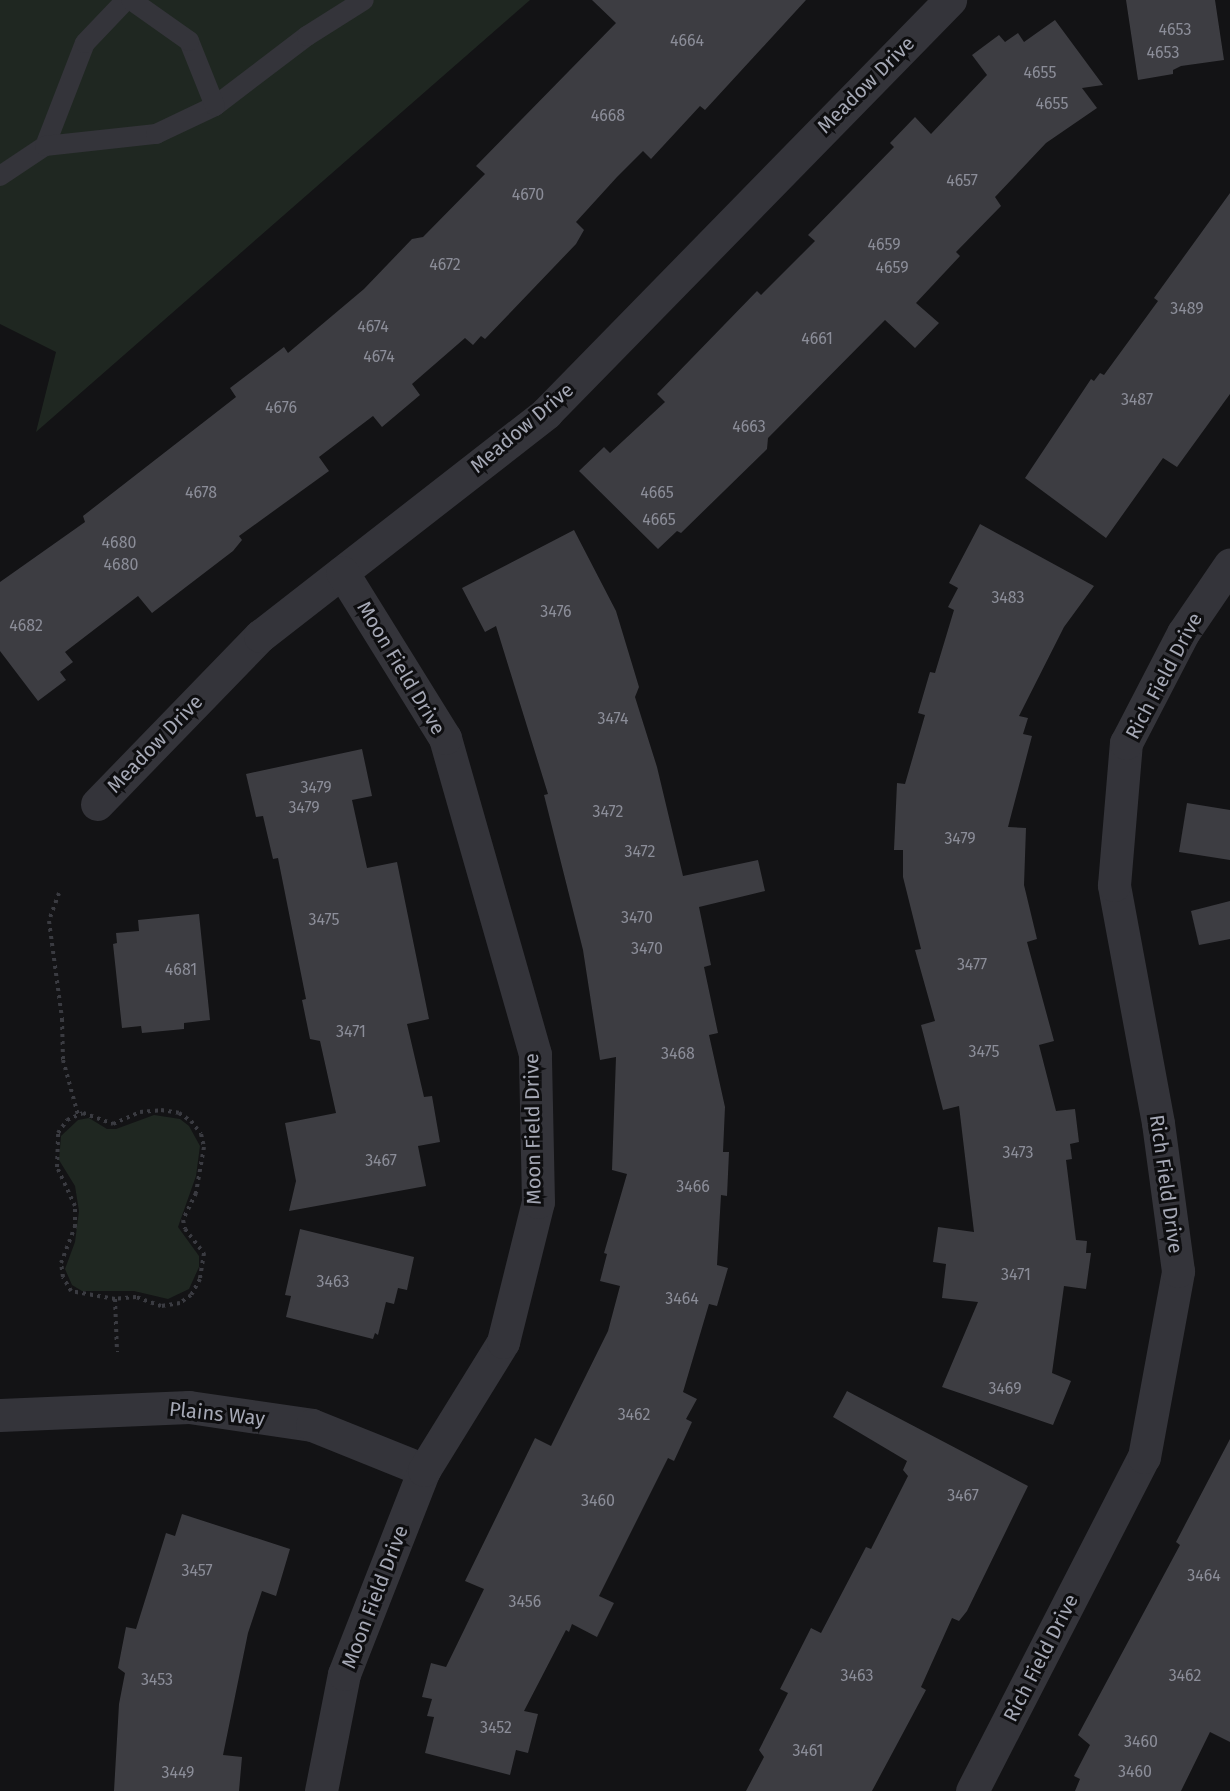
<!DOCTYPE html>
<html>
<head>
<meta charset="utf-8">
<style>
  body { margin:0 }
  #map { position:relative; width:1230px; height:1791px; overflow:hidden; background:#131315; font-family:"Fira Sans",sans-serif }
  div>[style] { position:absolute }
  [style*='--x'] { left:calc(var(--x)*1px); top:calc(var(--y)*1px); width:calc(var(--w)*1px); rotate:calc(var(--a)*1deg) }
  .green>* { inset:0; background:#1f2721 }
  .building>* { inset:0; background:#3d3d42 }
  .path>* { height:4px; margin-top:-2px; transform-origin:0; background:repeating-linear-gradient(90deg,#3a3b41 0 3px,transparent 0 7.5px) }
  .service>* { height:20px; margin:-10px; padding:0 10px; transform-origin:10px; border-radius:10px; background:#34343a }
  .minor>* { height:33px; margin:-16.5px; padding:0 16.5px; transform-origin:16.5px; border-radius:16.5px; background:#34343a }
  span { translate:-50% -50%; white-space:nowrap; text-align:center; line-height:1.15; -webkit-text-stroke:6px #0e0e10; paint-order:stroke }
  .number-label { font-size:16px; color:#8b8d98 }
  .number-label span { -webkit-text-stroke-width:0 }
  .street-label { font-size:20px; color:#a5a8b5 }
</style>
</head>
<body>
<div id="map">
  <div class="green">
    <div style="clip-path:polygon(0 0,530px 0,36px 432px,56px 352px,0 324px)"></div>
    <div style="clip-path:polygon(154px 1115px,180px 1119px,189px 1126px,200px 1146px,196px 1176px,178px 1227px,199px 1256px,199px 1267px,189px 1289px,168px 1299px,134px 1291px,82px 1291px,72px 1285px,65px 1269px,75px 1242px,79px 1211px,75px 1186px,59px 1160px,61px 1136px,78px 1120px,89px 1118px,107px 1129px,116px 1129px)"></div>
  </div>
  <div class="building">
    <div style="clip-path:polygon(592px 0,806px 0,705px 110px,700px 106px,651px 159px,643px 151px,617px 177px,576px 222px,584px 230px,576px 244px,485px 339px,481px 336px,473px 345px,465px 338px,412px 384px,420px 395px,382px 427px,373px 416px,319px 457px,329px 471px,239px 536px,242px 540px,233px 551px,152px 613px,138px 596px,65px 652px,73px 662px,60px 672px,66px 680px,38px 701px,0 651px,0 582px,85px 522px,83px 516px,236px 397px,230px 388px,284px 347px,288px 353px,364px 289px,412px 239px,423px 237px,485px 174px,476px 166px,616px 23px)"></div>
    <div style="clip-path:polygon(1126px 0,1215px 0,1224px 60px,1181px 66px,1173px 70px,1173px 74px,1138px 80px)"></div>
    <div style="clip-path:polygon(1055px 20px,1103px 85px,1082px 88px,1097px 108px,1046px 143px,995px 197px,1001px 206px,956px 252px,960px 256px,916px 303px,939px 323px,915px 348px,885px 320px,768px 438px,767px 449px,681px 533px,677px 531px,658px 549px,579px 471px,604px 447px,610px 453px,665px 402px,657px 394px,757px 291px,761px 295px,815px 241px,808px 235px,894px 147px,890px 143px,915px 117px,931px 134px,987px 75px,972px 55px,999px 35px,1005px 42px,1018px 33px,1024px 42px)"></div>
    <div style="clip-path:polygon(1230px 193px,1230px 394px,1177px 467px,1163px 458px,1106px 538px,1025px 478px,1091px 379px,1094px 381px,1100px 373px,1104px 375px,1158px 301px,1154px 298px)"></div>
    <div style="clip-path:polygon(980px 524px,1094px 586px,1064px 627px,1019px 716px,1028px 718px,1023px 734px,1032px 736px,1008px 827px,1026px 828px,1024px 885px,1037px 939px,1027px 942px,1054px 1041px,1039px 1045px,1056px 1111px,1075px 1109px,1079px 1142px,1070px 1144px,1072px 1159px,1066px 1160px,1076px 1240px,1087px 1241px,1086px 1253px,1091px 1253px,1086px 1289px,1064px 1286px,1052px 1373px,1071px 1381px,1053px 1425px,942px 1387px,978px 1302px,942px 1298px,946px 1264px,933px 1262px,938px 1227px,974px 1232px,959px 1106px,943px 1110px,921px 1025px,935px 1021px,915px 950px,921px 949px,903px 877px,903px 850px,894px 850px,897px 783px,905px 784px,925px 715px,918px 713px,930px 672px,935px 673px,954px 610px,948px 607px,958px 588px,949px 583px)"></div>
    <div style="clip-path:polygon(574px 530px,616px 611px,639px 687px,635px 697px,657px 767px,683px 876px,758px 860px,765px 891px,699px 907px,711px 965px,704px 967px,718px 1033px,709px 1035px,725px 1107px,723px 1152px,729px 1152px,727px 1196px,721px 1195px,717px 1265px,728px 1268px,717px 1306px,709px 1304px,683px 1392px,697px 1399px,686px 1419px,692px 1422px,674px 1461px,668px 1458px,599px 1596px,614px 1603px,597px 1637px,572px 1624px,569px 1632px,566px 1630px,524px 1711px,538px 1714px,528px 1753px,516px 1750px,510px 1775px,425px 1753px,434px 1717px,427px 1716px,432px 1699px,422px 1697px,431px 1663px,446px 1667px,484px 1589px,465px 1581px,535px 1438px,551px 1446px,608px 1331px,620px 1286px,600px 1281px,607px 1254px,604px 1253px,627px 1174px,612px 1170px,616px 1057px,600px 1060px,583px 950px,544px 795px,548px 794px,496px 626px,485px 632px,462px 588px)"></div>
    <div style="clip-path:polygon(362px 749px,372px 796px,352px 800px,367px 868px,397px 862px,429px 1019px,407px 1024px,424px 1097px,432px 1096px,440px 1142px,418px 1146px,426px 1186px,289px 1211px,296px 1181px,285px 1123px,336px 1113px,320px 1041px,310px 1039px,302px 1000px,306px 999px,278px 858px,273px 859px,263px 816px,256px 817px,246px 774px)"></div>
    <div style="clip-path:polygon(1187px 803px,1230px 810px,1230px 860px,1179px 852px)"></div>
    <div style="clip-path:polygon(1230px 901px,1230px 939px,1199px 945px,1191px 911px)"></div>
    <div style="clip-path:polygon(199px 914px,210px 1020px,184px 1023px,184px 1029px,142px 1033px,141px 1026px,122px 1028px,113px 944px,117px 943px,116px 933px,139px 931px,138px 920px)"></div>
    <div style="clip-path:polygon(300px 1229px,414px 1257px,407px 1290px,398px 1288px,394px 1304px,386px 1302px,378px 1335px,375px 1333px,373px 1339px,286px 1317px,291px 1296px,285px 1295px)"></div>
    <div style="clip-path:polygon(847px 1391px,1028px 1486px,967px 1611px,959px 1621px,952px 1618px,921px 1687px,926px 1690px,872px 1791px,746px 1791px,764px 1757px,759px 1750px,788px 1693px,780px 1689px,811px 1628px,821px 1633px,866px 1547px,871px 1549px,908px 1476px,903px 1470px,907px 1461px,833px 1417px)"></div>
    <div style="clip-path:polygon(1230px 1439px,1230px 1742px,1210px 1732px,1181px 1791px,1075px 1791px,1080px 1779px,1074px 1776px,1090px 1745px,1078px 1735px,1180px 1545px,1176px 1542px)"></div>
    <div style="clip-path:polygon(182px 1514px,290px 1549px,276px 1596px,262px 1591px,248px 1633px,223px 1755px,242px 1757px,239px 1791px,114px 1791px,119px 1704px,125px 1673px,118px 1668px,126px 1627px,136px 1629px,166px 1533px,175px 1536px)"></div>
  </div>
  <div class="path">
    <div style="--x:59;--y:893;--w:30;--a:110"></div>
    <div style="--x:49;--y:921;--w:99;--a:82.4"></div>
    <div style="--x:62;--y:1019;--w:41;--a:88.6"></div>
    <div style="--x:63;--y:1060;--w:57;--a:74.7"></div>
    <div style="--x:161;--y:1110;--w:18;--a:9"></div>
    <div style="--x:179;--y:1113;--w:14;--a:34"></div>
    <div style="--x:191;--y:1121;--w:16;--a:52"></div>
    <div style="--x:201;--y:1134;--w:13;--a:77"></div>
    <div style="--x:204;--y:1147;--w:47;--a:99.9"></div>
    <div style="--x:196;--y:1193;--w:30;--a:116"></div>
    <div style="--x:183;--y:1220;--w:9;--a:77"></div>
    <div style="--x:185;--y:1229;--w:31;--a:52"></div>
    <div style="--x:204;--y:1253;--w:26;--a:99"></div>
    <div style="--x:200;--y:1279;--w:18;--a:119"></div>
    <div style="--x:191;--y:1295;--w:14;--a:144"></div>
    <div style="--x:180;--y:1303;--w:19;--a:171"></div>
    <div style="--x:161;--y:1306;--w:27;--a:-160"></div>
    <div style="--x:136;--y:1297;--w:21;--a:175"></div>
    <div style="--x:115;--y:1299;--w:45;--a:-169.7"></div>
    <div style="--x:71;--y:1291;--w:16;--a:-120"></div>
    <div style="--x:63;--y:1277;--w:14;--a:-98"></div>
    <div style="--x:61;--y:1263;--w:39;--a:-69"></div>
    <div style="--x:75;--y:1227;--w:21;--a:-90"></div>
    <div style="--x:75;--y:1206;--w:43;--a:-114.8"></div>
    <div style="--x:57;--y:1167;--w:34;--a:-88"></div>
    <div style="--x:58;--y:1133;--w:16;--a:-55"></div>
    <div style="--x:67;--y:1120;--w:17;--a:-24"></div>
    <div style="--x:83;--y:1113;--w:32;--a:20"></div>
    <div style="--x:113;--y:1124;--w:30;--a:-24"></div>
    <div style="--x:140;--y:1112;--w:21;--a:-5"></div>
    <div style="--x:115;--y:1299;--w:53;--a:87.8"></div>
  </div>
  <div class="service">
    <div style="--x:215;--y:106;--w:116;--a:-37.3"></div>
    <div style="--x:307;--y:36;--w:67;--a:-32.3"></div>
    <div style="--x:45;--y:146;--w:110;--a:-68.8"></div>
    <div style="--x:85;--y:43;--w:59;--a:-46.4"></div>
    <div style="--x:0;--y:176;--w:54;--a:-33.7"></div>
    <div style="--x:45;--y:146;--w:112;--a:-6.2"></div>
    <div style="--x:156;--y:134;--w:65;--a:-25.4"></div>
    <div style="--x:215;--y:106;--w:70;--a:-111.8"></div>
    <div style="--x:189;--y:41;--w:71;--a:-144.7"></div>
  </div>
  <div class="minor">
    <div style="--x:97;--y:804;--w:234;--a:-45.9"></div>
    <div style="--x:260;--y:636;--w:363;--a:-37.9"></div>
    <div style="--x:546;--y:413;--w:578;--a:-45.63"></div>
    <div style="--x:0;--y:1415;--w:189;--a:-2.4"></div>
    <div style="--x:189;--y:1407;--w:124;--a:8.3"></div>
    <div style="--x:312;--y:1425;--w:121;--a:21.9"></div>
    <div style="--x:321;--y:1791;--w:119;--a:-78.9"></div>
    <div style="--x:344;--y:1674;--w:219;--a:-68.6"></div>
    <div style="--x:424;--y:1470;--w:150;--a:-58.3"></div>
    <div style="--x:503;--y:1342;--w:144;--a:-76"></div>
    <div style="--x:538;--y:1202;--w:148;--a:-91.2"></div>
    <div style="--x:535;--y:1054;--w:329;--a:-105.9"></div>
    <div style="--x:445;--y:738;--w:195;--a:-121.8"></div>
    <div style="--x:972;--y:1791;--w:376;--a:-62.8"></div>
    <div style="--x:1144;--y:1457;--w:189;--a:-79.6"></div>
    <div style="--x:1178;--y:1271;--w:149;--a:-97.7"></div>
    <div style="--x:1158;--y:1123;--w:242;--a:-100.5"></div>
    <div style="--x:1114;--y:885;--w:143;--a:-85.2"></div>
    <div style="--x:1126;--y:743;--w:124;--a:-62.6"></div>
    <div style="--x:1183;--y:633;--w:83;--a:-55.7"></div>
  </div>
  <div class="number-label">
    <span style="left:1175px;top:30px">4653</span>
    <span style="left:687px;top:41px">4664</span>
    <span style="left:1163px;top:53px">4653</span>
    <span style="left:1040px;top:73px">4655</span>
    <span style="left:1052px;top:104px">4655</span>
    <span style="left:608px;top:116px">4668</span>
    <span style="left:962px;top:181px">4657</span>
    <span style="left:528px;top:195px">4670</span>
    <span style="left:884px;top:245px">4659</span>
    <span style="left:445px;top:265px">4672</span>
    <span style="left:892px;top:268px">4659</span>
    <span style="left:1187px;top:309px">3489</span>
    <span style="left:373px;top:327px">4674</span>
    <span style="left:817px;top:339px">4661</span>
    <span style="left:379px;top:357px">4674</span>
    <span style="left:1137px;top:400px">3487</span>
    <span style="left:281px;top:408px">4676</span>
    <span style="left:749px;top:427px">4663</span>
    <span style="left:201px;top:493px">4678</span>
    <span style="left:657px;top:493px">4665</span>
    <span style="left:659px;top:520px">4665</span>
    <span style="left:119px;top:543px">4680</span>
    <span style="left:121px;top:565px">4680</span>
    <span style="left:1008px;top:598px">3483</span>
    <span style="left:556px;top:612px">3476</span>
    <span style="left:26px;top:626px">4682</span>
    <span style="left:613px;top:719px">3474</span>
    <span style="left:316px;top:788px">3479</span>
    <span style="left:304px;top:808px">3479</span>
    <span style="left:608px;top:812px">3472</span>
    <span style="left:960px;top:839px">3479</span>
    <span style="left:640px;top:852px">3472</span>
    <span style="left:637px;top:918px">3470</span>
    <span style="left:324px;top:920px">3475</span>
    <span style="left:647px;top:949px">3470</span>
    <span style="left:972px;top:965px">3477</span>
    <span style="left:181px;top:970px">4681</span>
    <span style="left:351px;top:1032px">3471</span>
    <span style="left:984px;top:1052px">3475</span>
    <span style="left:678px;top:1054px">3468</span>
    <span style="left:1018px;top:1153px">3473</span>
    <span style="left:381px;top:1161px">3467</span>
    <span style="left:693px;top:1187px">3466</span>
    <span style="left:1016px;top:1275px">3471</span>
    <span style="left:333px;top:1282px">3463</span>
    <span style="left:682px;top:1299px">3464</span>
    <span style="left:1005px;top:1389px">3469</span>
    <span style="left:634px;top:1415px">3462</span>
    <span style="left:963px;top:1496px">3467</span>
    <span style="left:598px;top:1501px">3460</span>
    <span style="left:197px;top:1571px">3457</span>
    <span style="left:1204px;top:1576px">3464</span>
    <span style="left:525px;top:1602px">3456</span>
    <span style="left:857px;top:1676px">3463</span>
    <span style="left:1185px;top:1676px">3462</span>
    <span style="left:157px;top:1680px">3453</span>
    <span style="left:496px;top:1728px">3452</span>
    <span style="left:1141px;top:1742px">3460</span>
    <span style="left:808px;top:1751px">3461</span>
    <span style="left:1135px;top:1772px">3460</span>
    <span style="left:178px;top:1773px">3449</span>
  </div>
  <div class="street-label">
    <span style="left:866px;top:85px;rotate:-45deg">Meadow Drive</span>
    <span style="left:522px;top:428px;rotate:-40deg">Meadow Drive</span>
    <span style="left:401px;top:668px;rotate:59deg">Moon Field Drive</span>
    <span style="left:1164px;top:676px;rotate:-62deg">Rich Field Drive</span>
    <span style="left:155px;top:744px;rotate:-46deg">Meadow Drive</span>
    <span style="left:533px;top:1129px;rotate:-91deg">Moon Field Drive</span>
    <span style="left:1166px;top:1184px;rotate:82deg">Rich Field Drive</span>
    <span style="left:217px;top:1414px;rotate:6deg">Plains Way</span>
    <span style="left:375px;top:1597px;rotate:-69deg">Moon Field Drive</span>
    <span style="left:1041px;top:1658px;rotate:-63deg">Rich Field Drive</span>
  </div>
</div>
</body>
</html>
